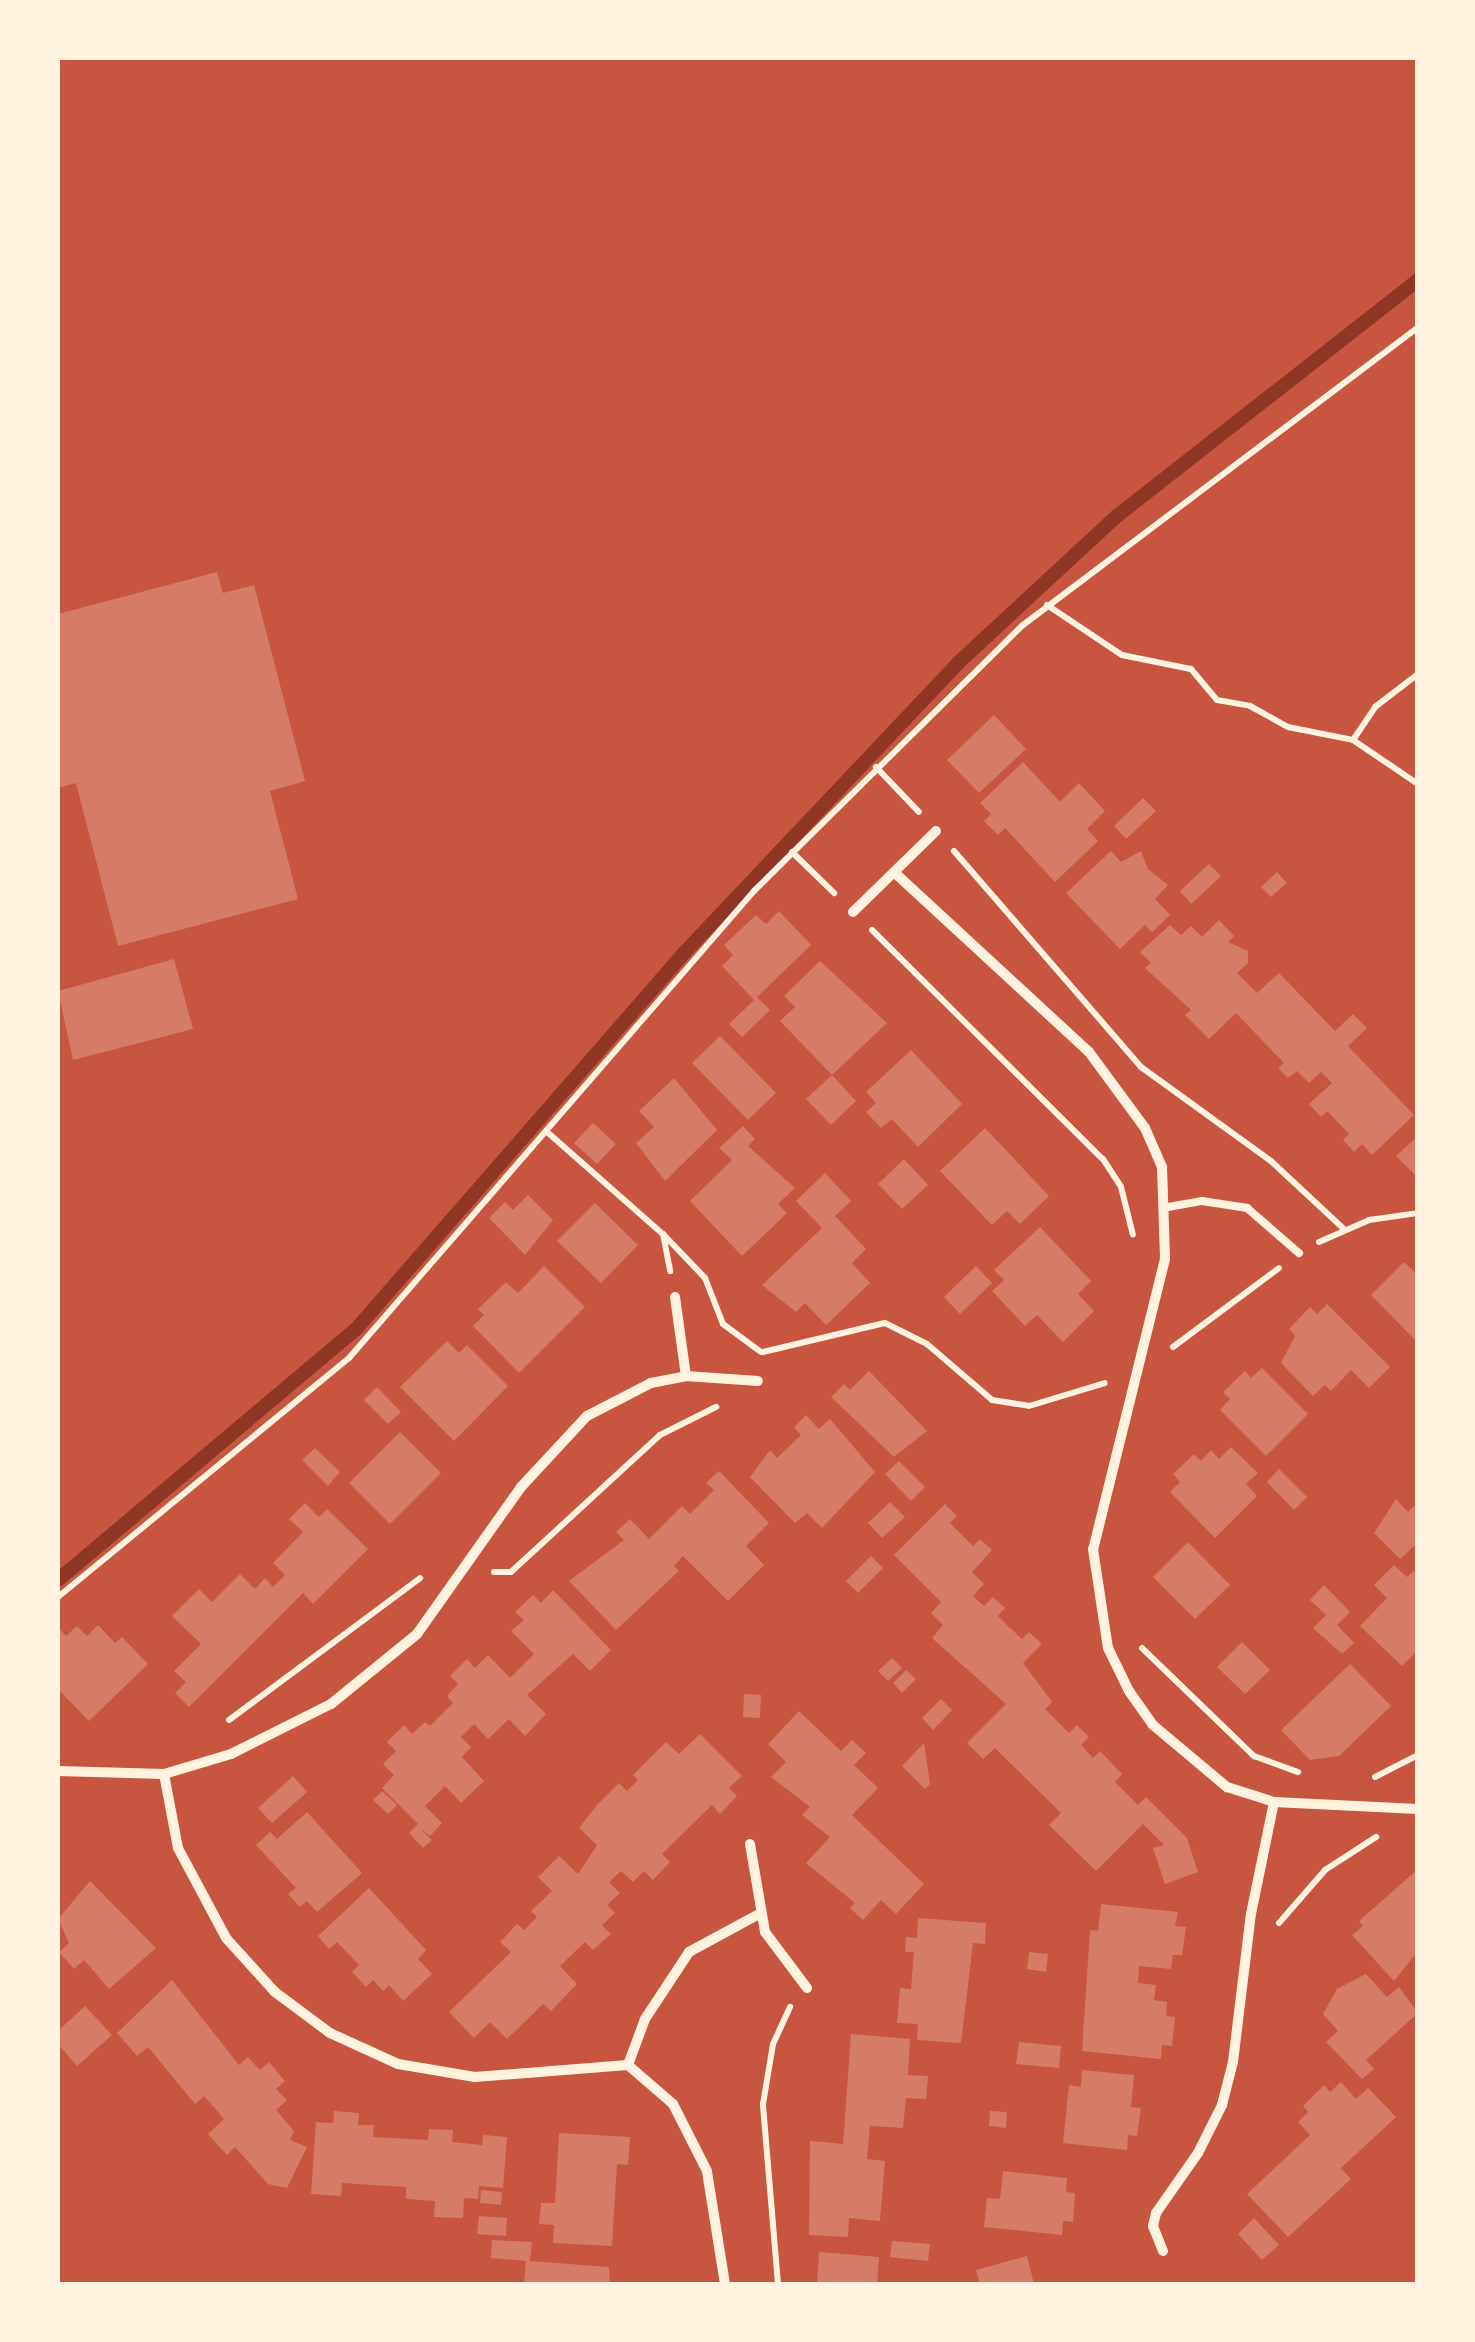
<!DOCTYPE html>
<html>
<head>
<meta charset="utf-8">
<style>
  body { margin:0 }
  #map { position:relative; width:1475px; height:2342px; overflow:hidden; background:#c8553d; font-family:Jost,sans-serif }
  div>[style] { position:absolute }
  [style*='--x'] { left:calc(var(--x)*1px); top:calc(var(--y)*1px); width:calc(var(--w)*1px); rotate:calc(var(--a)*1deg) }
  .stream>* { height:14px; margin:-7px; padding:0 7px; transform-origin:7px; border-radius:7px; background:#8f3625 }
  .building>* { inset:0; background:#d67c66 }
  .path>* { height:6px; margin:-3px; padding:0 3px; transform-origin:3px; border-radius:3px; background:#fff3e0 }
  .service>* { height:8px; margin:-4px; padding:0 4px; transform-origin:4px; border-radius:4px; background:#fff3e0 }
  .minor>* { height:10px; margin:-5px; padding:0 5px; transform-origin:5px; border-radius:5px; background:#fff3e0 }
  span { translate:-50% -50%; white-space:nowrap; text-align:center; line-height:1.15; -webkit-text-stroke:10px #fff3e0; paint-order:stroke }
  .frame { position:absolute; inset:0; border:60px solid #fff3e0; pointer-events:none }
</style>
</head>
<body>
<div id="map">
  <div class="stream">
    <div style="--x:58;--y:1580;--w:391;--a:-40.1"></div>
    <div style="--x:357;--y:1328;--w:498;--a:-48.9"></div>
    <div style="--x:684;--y:953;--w:399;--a:-46.6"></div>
    <div style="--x:958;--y:663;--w:217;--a:-42.8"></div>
    <div style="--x:1117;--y:516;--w:382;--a:-38.1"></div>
  </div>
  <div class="building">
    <div style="clip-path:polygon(217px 572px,223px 593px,254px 585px,305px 781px,270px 791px,298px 899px,118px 946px,76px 783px,58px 788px,58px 614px)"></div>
    <div style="clip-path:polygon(994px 715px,1026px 749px,979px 793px,947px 760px)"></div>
    <div style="clip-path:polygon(1023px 762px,1060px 802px,1079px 783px,1105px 811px,1087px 829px,1098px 841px,1055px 882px,1005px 828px,998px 835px,984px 821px,991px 814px,980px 803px)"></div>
    <div style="clip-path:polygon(1143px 798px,1156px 811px,1126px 839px,1114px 826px)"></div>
    <div style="clip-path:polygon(1111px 851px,1121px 862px,1141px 851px,1148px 869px,1168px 885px,1155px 899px,1170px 915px,1152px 932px,1145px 925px,1120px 949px,1066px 893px)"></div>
    <div style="clip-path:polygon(1209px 864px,1221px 876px,1191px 904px,1180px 891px)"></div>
    <div style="clip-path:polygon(1277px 872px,1287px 883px,1271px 897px,1261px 887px)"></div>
    <div style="clip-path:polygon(779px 911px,811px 945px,757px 997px,770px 1010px,742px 1037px,729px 1024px,754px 1000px,722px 966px,733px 955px,724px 945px,756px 915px,766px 924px)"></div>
    <div style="clip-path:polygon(1219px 920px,1234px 936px,1228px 942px,1248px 951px,1248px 963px,1237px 973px,1257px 993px,1279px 973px,1335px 1031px,1353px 1014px,1367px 1028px,1348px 1046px,1414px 1115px,1372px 1155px,1362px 1144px,1354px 1152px,1343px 1140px,1349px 1134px,1327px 1111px,1321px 1117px,1309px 1104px,1332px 1083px,1321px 1072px,1309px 1083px,1297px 1071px,1288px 1078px,1278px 1068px,1284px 1063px,1236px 1013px,1209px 1039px,1185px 1015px,1191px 1010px,1145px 968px,1151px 963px,1140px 952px,1170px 925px,1181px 935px,1191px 926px,1202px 937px)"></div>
    <div style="clip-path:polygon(174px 959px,193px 1029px,73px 1060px,58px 991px)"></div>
    <div style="clip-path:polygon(820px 961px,887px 1023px,832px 1075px,780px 1021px,795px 1007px,784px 996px)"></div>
    <div style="clip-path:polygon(720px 1036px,776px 1093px,748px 1120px,692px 1063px)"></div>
    <div style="clip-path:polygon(911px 1050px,962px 1104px,918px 1147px,892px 1119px,881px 1128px,866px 1112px,876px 1103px,866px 1092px)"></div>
    <div style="clip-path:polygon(832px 1075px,856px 1101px,831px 1125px,806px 1099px)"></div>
    <div style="clip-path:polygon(674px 1078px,717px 1130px,665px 1181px,636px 1143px,654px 1127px,639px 1111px)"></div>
    <div style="clip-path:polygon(593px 1123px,616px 1144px,597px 1164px,574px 1143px)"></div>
    <div style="clip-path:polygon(743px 1126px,755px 1139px,748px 1146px,795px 1188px,778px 1204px,787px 1213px,742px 1256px,690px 1201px,732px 1160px,719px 1148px)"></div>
    <div style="clip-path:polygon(985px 1128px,1049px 1196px,1020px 1224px,1007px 1211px,992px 1225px,940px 1171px)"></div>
    <div style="clip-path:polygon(1418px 1136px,1418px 1178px,1396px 1156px)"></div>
    <div style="clip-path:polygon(904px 1159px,928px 1185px,902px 1209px,878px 1184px)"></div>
    <div style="clip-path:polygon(825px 1173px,851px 1201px,835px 1216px,866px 1249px,852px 1263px,870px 1283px,826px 1325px,805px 1303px,796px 1312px,762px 1285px,822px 1228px,796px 1201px)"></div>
    <div style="clip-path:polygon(528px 1195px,553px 1220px,525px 1255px,489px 1218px,505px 1202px,513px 1210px)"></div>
    <div style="clip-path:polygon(595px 1203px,638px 1245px,601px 1283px,557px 1241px)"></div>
    <div style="clip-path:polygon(1040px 1227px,1091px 1281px,1078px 1294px,1094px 1311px,1063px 1342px,1037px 1315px,1025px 1326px,992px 1291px,1004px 1280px,994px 1270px)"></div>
    <div style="clip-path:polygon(1404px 1262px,1418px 1275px,1415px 1340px,1371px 1295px)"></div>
    <div style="clip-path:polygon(544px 1266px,585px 1307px,519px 1373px,473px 1326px,484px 1315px,478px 1309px,506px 1282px,518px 1293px)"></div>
    <div style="clip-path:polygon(976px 1266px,992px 1283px,960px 1314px,944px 1297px)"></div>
    <div style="clip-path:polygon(1327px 1304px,1390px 1367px,1369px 1388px,1351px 1370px,1331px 1391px,1325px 1385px,1313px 1396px,1281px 1363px,1295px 1336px,1289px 1329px,1310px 1307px,1317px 1314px)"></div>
    <div style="clip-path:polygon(447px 1341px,459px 1353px,467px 1345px,508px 1386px,454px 1441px,400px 1387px)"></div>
    <div style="clip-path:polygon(1262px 1368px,1308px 1414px,1266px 1456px,1220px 1410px,1230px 1399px,1223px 1392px,1245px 1371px,1251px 1378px)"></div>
    <div style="clip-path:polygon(869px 1371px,927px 1431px,894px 1457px,831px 1397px,844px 1384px,850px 1390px)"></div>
    <div style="clip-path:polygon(377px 1387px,401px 1412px,388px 1424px,364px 1400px)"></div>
    <div style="clip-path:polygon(806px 1415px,819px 1429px,830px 1419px,875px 1472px,822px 1528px,807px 1513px,795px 1523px,750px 1477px,770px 1450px,777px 1458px,801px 1435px,794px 1427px)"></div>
    <div style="clip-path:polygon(400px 1432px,441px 1473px,390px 1524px,349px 1483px)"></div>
    <div style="clip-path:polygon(1231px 1447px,1258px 1473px,1246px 1484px,1257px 1496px,1215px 1538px,1170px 1492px,1180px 1482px,1173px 1474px,1194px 1454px,1201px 1461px,1211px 1450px,1219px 1459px)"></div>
    <div style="clip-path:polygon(315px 1448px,340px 1472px,328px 1486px,302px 1460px)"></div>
    <div style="clip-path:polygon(899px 1461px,925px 1487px,911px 1501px,885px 1474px)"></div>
    <div style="clip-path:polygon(1279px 1469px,1307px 1497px,1294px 1510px,1267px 1482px)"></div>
    <div style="clip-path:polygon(719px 1471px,769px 1523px,746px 1546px,764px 1565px,728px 1601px,683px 1556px,674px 1566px,679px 1571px,616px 1630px,569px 1581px,624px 1540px,616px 1532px,630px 1519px,649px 1539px,682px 1506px,690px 1514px,714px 1490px,706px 1483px)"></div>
    <div style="clip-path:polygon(1396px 1499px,1408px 1512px,1418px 1503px,1418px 1549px,1414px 1546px,1400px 1559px,1374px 1533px)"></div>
    <div style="clip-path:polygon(890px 1502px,905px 1517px,882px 1538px,868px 1523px)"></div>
    <div style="clip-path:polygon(305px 1503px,319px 1517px,327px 1509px,368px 1549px,313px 1604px,303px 1593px,189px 1707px,175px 1693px,186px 1682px,174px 1671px,201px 1644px,172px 1616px,199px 1589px,212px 1602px,240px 1574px,255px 1589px,265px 1578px,273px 1587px,285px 1575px,273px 1563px,303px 1532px,289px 1519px)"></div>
    <div style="clip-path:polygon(945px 1504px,957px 1516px,950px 1523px,973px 1546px,980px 1539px,992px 1550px,972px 1572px,984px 1584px,973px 1596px,984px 1606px,993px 1597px,1005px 1608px,998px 1616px,1009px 1627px,1022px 1639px,1029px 1632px,1042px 1644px,1023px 1663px,1052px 1702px,1045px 1709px,1069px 1733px,1077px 1725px,1089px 1737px,1081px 1745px,1093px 1758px,1100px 1751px,1122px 1774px,1115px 1782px,1138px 1805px,1146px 1797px,1187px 1838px,1198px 1872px,1165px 1884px,1153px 1848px,1164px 1845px,1143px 1824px,1096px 1871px,1049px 1825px,1061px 1813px,995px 1748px,983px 1759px,967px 1743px,1006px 1704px,932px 1638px,943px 1625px,931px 1613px,941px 1602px,894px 1555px)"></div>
    <div style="clip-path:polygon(1188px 1542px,1230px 1585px,1195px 1619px,1153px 1577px)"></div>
    <div style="clip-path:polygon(871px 1556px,883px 1568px,858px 1593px,846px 1581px)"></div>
    <div style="clip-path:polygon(1394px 1565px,1407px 1577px,1413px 1571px,1418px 1576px,1418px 1650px,1402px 1666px,1360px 1626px,1387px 1598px,1374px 1585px)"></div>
    <div style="clip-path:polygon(1324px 1585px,1350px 1612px,1337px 1625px,1354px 1643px,1342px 1654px,1313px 1628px,1326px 1615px,1310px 1600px)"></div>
    <div style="clip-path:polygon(553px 1590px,611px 1650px,590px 1671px,573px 1654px,527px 1695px,546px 1714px,525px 1736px,509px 1719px,488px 1739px,474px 1724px,461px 1737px,471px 1747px,462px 1757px,484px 1781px,461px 1803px,445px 1786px,425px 1806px,442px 1823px,430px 1836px,420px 1828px,432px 1840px,423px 1848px,409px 1833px,418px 1824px,382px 1788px,394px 1775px,383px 1764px,396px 1751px,387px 1742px,404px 1725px,412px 1734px,425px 1722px,430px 1726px,453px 1703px,447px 1696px,458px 1684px,450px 1676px,467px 1659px,475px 1668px,488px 1655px,510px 1678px,534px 1654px,511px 1631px,524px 1620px,515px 1612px,533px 1595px,541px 1603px)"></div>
    <div style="clip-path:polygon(98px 1625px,115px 1643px,122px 1637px,148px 1664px,89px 1721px,58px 1689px,58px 1627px,66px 1636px,77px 1626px,87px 1636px)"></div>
    <div style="clip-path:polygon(1242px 1642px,1270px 1670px,1245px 1694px,1217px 1667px)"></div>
    <div style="clip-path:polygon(892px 1658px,902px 1668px,888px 1681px,878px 1671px)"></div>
    <div style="clip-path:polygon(1350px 1664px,1391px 1706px,1339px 1756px,1310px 1760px,1281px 1730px)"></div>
    <div style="clip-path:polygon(906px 1670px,916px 1679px,902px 1693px,893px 1683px)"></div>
    <div style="clip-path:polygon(744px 1694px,761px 1695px,760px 1718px,743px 1717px)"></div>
    <div style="clip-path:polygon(941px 1699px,952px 1710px,933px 1730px,922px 1718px)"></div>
    <div style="clip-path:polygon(799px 1711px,841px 1751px,852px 1740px,866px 1753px,854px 1765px,878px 1788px,852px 1815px,924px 1884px,896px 1914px,881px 1900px,863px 1920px,850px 1908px,855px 1903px,806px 1863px,830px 1837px,802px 1815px,810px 1807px,771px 1777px,786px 1762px,768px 1744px)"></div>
    <div style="clip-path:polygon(700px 1734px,742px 1776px,729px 1788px,737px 1796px,720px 1814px,712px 1805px,662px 1854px,670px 1862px,653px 1880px,644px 1871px,633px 1882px,621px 1871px,609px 1882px,620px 1893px,607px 1905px,615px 1913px,602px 1925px,611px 1934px,593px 1950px,585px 1942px,560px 1966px,577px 1984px,551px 2011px,543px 2004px,507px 2039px,490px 2022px,474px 2038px,449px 2012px,511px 1952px,500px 1942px,517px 1924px,524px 1930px,537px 1917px,531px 1911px,552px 1891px,538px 1877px,559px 1856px,578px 1874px,597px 1845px,579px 1828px,597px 1805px,619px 1783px,627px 1791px,638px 1780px,633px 1775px,666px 1742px,679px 1754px)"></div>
    <div style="clip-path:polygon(924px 1743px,930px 1784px,925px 1789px,902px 1766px)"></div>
    <div style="clip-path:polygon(293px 1776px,307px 1792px,272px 1823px,258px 1808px)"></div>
    <div style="clip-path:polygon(382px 1791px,397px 1805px,388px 1814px,373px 1800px)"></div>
    <div style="clip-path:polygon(307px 1812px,362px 1873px,317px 1912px,307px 1901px,300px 1907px,288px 1894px,296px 1888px,256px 1845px,270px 1832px,277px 1839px)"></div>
    <div style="clip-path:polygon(1418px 1869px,1418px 1951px,1394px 1981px,1352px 1935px,1363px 1926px,1359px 1921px)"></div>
    <div style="clip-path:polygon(90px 1881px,156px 1948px,109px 1989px,84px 1960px,74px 1969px,59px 1952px,69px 1943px,58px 1919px)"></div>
    <div style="clip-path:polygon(369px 1888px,426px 1950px,418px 1959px,432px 1974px,403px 2001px,389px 1985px,383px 1991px,373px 1980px,366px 1987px,352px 1972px,359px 1965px,337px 1942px,329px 1949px,318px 1936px)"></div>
    <div style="clip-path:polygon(1101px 1904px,1178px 1912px,1175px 1926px,1186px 1927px,1182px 1955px,1173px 1955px,1171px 1969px,1139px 1966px,1138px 1983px,1156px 1985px,1154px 2000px,1167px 2002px,1166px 2016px,1175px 2017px,1172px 2046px,1162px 2045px,1161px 2059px,1082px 2051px,1090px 1930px,1098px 1931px)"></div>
    <div style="clip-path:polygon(918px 1918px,986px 1923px,985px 1944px,973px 1943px,961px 2043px,917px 2040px,918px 2024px,897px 2023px,900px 1988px,911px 1989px,914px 1952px,905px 1952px,906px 1937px,917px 1938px)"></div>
    <div style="clip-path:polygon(1029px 1952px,1048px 1954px,1046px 1972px,1027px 1969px)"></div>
    <div style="clip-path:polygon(1366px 1974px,1387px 1997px,1399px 1987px,1418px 2013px,1366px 2060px,1374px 2069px,1362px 2079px,1326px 2042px,1338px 2031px,1323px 2014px,1337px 1989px)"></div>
    <div style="clip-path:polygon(172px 1980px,239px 2065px,248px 2057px,260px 2070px,269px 2062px,285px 2081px,276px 2089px,287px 2100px,276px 2110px,294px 2131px,290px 2140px,307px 2147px,287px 2188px,268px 2184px,235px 2147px,227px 2155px,208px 2134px,224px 2119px,204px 2096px,195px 2104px,148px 2047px,137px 2056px,117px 2033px)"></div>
    <div style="clip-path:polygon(85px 2006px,112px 2035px,77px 2066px,58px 2044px,58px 2031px)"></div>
    <div style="clip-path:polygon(851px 2034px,910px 2039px,908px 2075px,928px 2076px,926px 2099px,906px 2098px,903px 2128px,870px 2126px,867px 2159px,885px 2161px,880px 2221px,849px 2218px,848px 2237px,809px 2235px,810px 2141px,843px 2144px)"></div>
    <div style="clip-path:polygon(1019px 2042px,1061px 2046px,1059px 2068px,1016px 2064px)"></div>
    <div style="clip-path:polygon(1082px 2070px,1134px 2075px,1131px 2107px,1141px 2108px,1137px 2136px,1128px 2135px,1127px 2150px,1063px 2143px,1069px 2085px,1081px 2087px)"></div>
    <div style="clip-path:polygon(1341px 2082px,1356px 2099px,1368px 2088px,1396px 2117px,1341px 2168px,1351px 2179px,1288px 2237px,1247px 2194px,1310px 2135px,1298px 2122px,1308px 2112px,1303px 2106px,1324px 2085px,1330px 2092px)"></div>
    <div style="clip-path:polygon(334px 2111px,359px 2113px,358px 2125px,374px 2125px,373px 2137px,428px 2140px,429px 2129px,453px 2130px,452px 2142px,482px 2145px,483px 2135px,507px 2137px,503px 2188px,479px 2186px,478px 2199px,464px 2198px,463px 2218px,434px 2217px,435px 2201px,406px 2199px,406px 2187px,342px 2183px,341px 2196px,311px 2194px,316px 2122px,333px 2123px)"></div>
    <div style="clip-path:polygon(990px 2111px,1007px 2112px,1006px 2128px,989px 2126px)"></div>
    <div style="clip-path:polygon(559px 2133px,630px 2137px,628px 2165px,617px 2164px,612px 2246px,553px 2243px,554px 2225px,539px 2224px,541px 2203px,555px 2203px)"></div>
    <div style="clip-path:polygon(1003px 2171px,1067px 2178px,1066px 2192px,1075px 2193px,1073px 2222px,1063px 2221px,1062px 2235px,984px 2227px,987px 2198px,1000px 2199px)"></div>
    <div style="clip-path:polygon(481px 2190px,502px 2192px,501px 2205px,480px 2203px)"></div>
    <div style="clip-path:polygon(479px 2216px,507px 2218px,506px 2236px,477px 2234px)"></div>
    <div style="clip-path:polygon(1254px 2218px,1279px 2245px,1262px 2260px,1238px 2234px)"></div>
    <div style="clip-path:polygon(492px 2240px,532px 2242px,530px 2261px,609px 2267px,610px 2284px,524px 2284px,526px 2261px,491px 2258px)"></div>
    <div style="clip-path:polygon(892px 2241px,930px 2244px,928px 2261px,890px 2257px)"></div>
    <div style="clip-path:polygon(819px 2252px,879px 2257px,877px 2284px,817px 2284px)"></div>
    <div style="clip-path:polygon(1027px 2256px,1034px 2284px,980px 2284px,976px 2270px)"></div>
  </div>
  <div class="path">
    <div style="--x:1047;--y:605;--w:90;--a:33.7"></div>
    <div style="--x:1122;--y:655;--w:70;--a:11.5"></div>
    <div style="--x:1191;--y:669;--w:40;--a:50"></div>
    <div style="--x:1217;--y:700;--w:34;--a:10"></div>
    <div style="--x:1250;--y:706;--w:43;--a:28.9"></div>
    <div style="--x:1288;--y:727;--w:66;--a:11.3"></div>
    <div style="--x:1353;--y:740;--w:40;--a:-56"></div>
    <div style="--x:1375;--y:707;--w:54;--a:-37.5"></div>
    <div style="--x:1353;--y:740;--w:78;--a:34.1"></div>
    <div style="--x:876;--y:767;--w:62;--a:46.3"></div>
    <div style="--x:954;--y:851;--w:286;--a:49.1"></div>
    <div style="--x:1141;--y:1067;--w:160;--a:35.9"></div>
    <div style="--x:1271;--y:1161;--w:101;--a:43"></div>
    <div style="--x:792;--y:852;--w:59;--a:44.3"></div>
    <div style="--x:872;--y:930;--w:325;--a:44.8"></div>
    <div style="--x:1103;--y:1159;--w:33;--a:57"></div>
    <div style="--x:1121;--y:1187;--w:49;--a:76"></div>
    <div style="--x:546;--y:1131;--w:156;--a:41.4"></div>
    <div style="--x:663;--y:1234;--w:38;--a:79"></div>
    <div style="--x:663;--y:1234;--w:61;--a:46.3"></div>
    <div style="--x:705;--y:1278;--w:49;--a:68.6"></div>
    <div style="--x:723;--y:1324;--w:47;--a:36.4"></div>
    <div style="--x:1319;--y:1242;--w:55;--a:-23.7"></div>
    <div style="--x:1369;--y:1220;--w:49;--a:-8.1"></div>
    <div style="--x:1173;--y:1347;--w:132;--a:-36.7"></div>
    <div style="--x:763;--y:1352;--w:125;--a:-13.4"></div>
    <div style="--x:885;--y:1323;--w:47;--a:26.6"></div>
    <div style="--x:927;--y:1344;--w:86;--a:40.7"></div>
    <div style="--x:992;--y:1400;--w:37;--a:9"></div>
    <div style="--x:1029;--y:1406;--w:79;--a:-16.8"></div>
    <div style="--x:494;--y:1572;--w:17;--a:0"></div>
    <div style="--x:511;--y:1572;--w:202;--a:-42.6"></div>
    <div style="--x:660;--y:1435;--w:63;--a:-26.6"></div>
    <div style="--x:58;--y:1597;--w:377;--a:-39.4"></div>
    <div style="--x:349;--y:1358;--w:618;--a:-49.07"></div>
    <div style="--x:754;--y:891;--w:378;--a:-44.7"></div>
    <div style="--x:1023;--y:625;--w:495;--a:-37"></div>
    <div style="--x:1142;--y:1648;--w:156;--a:44"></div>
    <div style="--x:1254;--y:1756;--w:47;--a:20"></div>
    <div style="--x:229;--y:1720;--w:238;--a:-36.6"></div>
    <div style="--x:1375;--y:1777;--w:48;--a:-27.1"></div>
    <div style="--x:1279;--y:1923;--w:70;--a:-49"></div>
    <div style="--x:1325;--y:1870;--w:61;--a:-32.9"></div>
    <div style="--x:778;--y:2284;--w:181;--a:-94.8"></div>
    <div style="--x:763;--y:2104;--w:61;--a:-80.5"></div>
    <div style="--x:773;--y:2044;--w:41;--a:-65.3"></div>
  </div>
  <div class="service">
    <div style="--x:1168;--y:1207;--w:35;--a:-10"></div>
    <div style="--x:1202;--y:1201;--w:46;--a:8.8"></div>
    <div style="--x:1247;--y:1208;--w:69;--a:40.9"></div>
  </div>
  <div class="minor">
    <div style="--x:895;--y:873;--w:264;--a:42.7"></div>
    <div style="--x:1089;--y:1052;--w:94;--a:53.6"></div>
    <div style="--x:1145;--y:1128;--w:43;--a:66.4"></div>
    <div style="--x:1162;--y:1167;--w:92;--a:88.1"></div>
    <div style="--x:1165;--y:1259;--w:299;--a:103.9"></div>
    <div style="--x:1093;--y:1549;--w:100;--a:81.4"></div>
    <div style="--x:1108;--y:1648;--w:48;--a:64"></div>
    <div style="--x:1129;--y:1691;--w:42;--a:54.8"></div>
    <div style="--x:1153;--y:1725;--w:97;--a:40"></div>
    <div style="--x:1227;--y:1787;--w:49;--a:17.7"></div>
    <div style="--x:1274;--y:1802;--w:144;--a:2.8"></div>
    <div style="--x:853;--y:912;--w:116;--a:-44.3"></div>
    <div style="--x:675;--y:1297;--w:80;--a:82.1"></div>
    <div style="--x:686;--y:1376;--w:72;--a:4"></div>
    <div style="--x:58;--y:1771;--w:106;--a:1.6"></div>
    <div style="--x:164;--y:1774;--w:70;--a:-16.6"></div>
    <div style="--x:231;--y:1754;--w:112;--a:-26.6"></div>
    <div style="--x:331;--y:1704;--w:111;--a:-39.1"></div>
    <div style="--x:417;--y:1634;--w:180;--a:-54.7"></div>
    <div style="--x:521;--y:1487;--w:97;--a:-47.1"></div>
    <div style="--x:587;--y:1416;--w:72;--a:-27.3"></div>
    <div style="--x:651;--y:1383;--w:36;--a:-11"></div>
    <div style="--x:164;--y:1774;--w:75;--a:79.3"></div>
    <div style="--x:178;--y:1848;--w:102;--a:61.9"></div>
    <div style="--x:226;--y:1938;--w:73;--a:47.8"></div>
    <div style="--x:275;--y:1992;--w:69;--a:36.7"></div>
    <div style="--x:330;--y:2033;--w:75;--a:24.5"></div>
    <div style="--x:398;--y:2064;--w:78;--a:9.6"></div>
    <div style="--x:475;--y:2077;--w:153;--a:-4.5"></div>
    <div style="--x:750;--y:1844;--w:89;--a:80.3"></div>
    <div style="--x:765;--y:1932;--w:70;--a:53.1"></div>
    <div style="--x:1163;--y:2251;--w:27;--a:-112"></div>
    <div style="--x:1153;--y:2226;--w:13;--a:-77"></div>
    <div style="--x:1156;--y:2213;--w:73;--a:-55"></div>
    <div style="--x:1198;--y:2153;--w:54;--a:-63.4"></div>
    <div style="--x:1222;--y:2105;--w:44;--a:-75.7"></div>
    <div style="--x:1233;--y:2062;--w:149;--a:-83.1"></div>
    <div style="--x:1251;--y:1914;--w:114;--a:-78.4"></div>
    <div style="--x:725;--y:2284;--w:114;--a:-99.1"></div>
    <div style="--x:707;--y:2171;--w:75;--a:-116.9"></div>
    <div style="--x:673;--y:2104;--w:60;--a:-139.1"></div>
    <div style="--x:628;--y:2065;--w:49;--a:-69.7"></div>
    <div style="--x:645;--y:2019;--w:80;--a:-56.7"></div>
    <div style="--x:689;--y:1952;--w:80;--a:-28.5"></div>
  </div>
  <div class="frame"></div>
</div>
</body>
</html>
